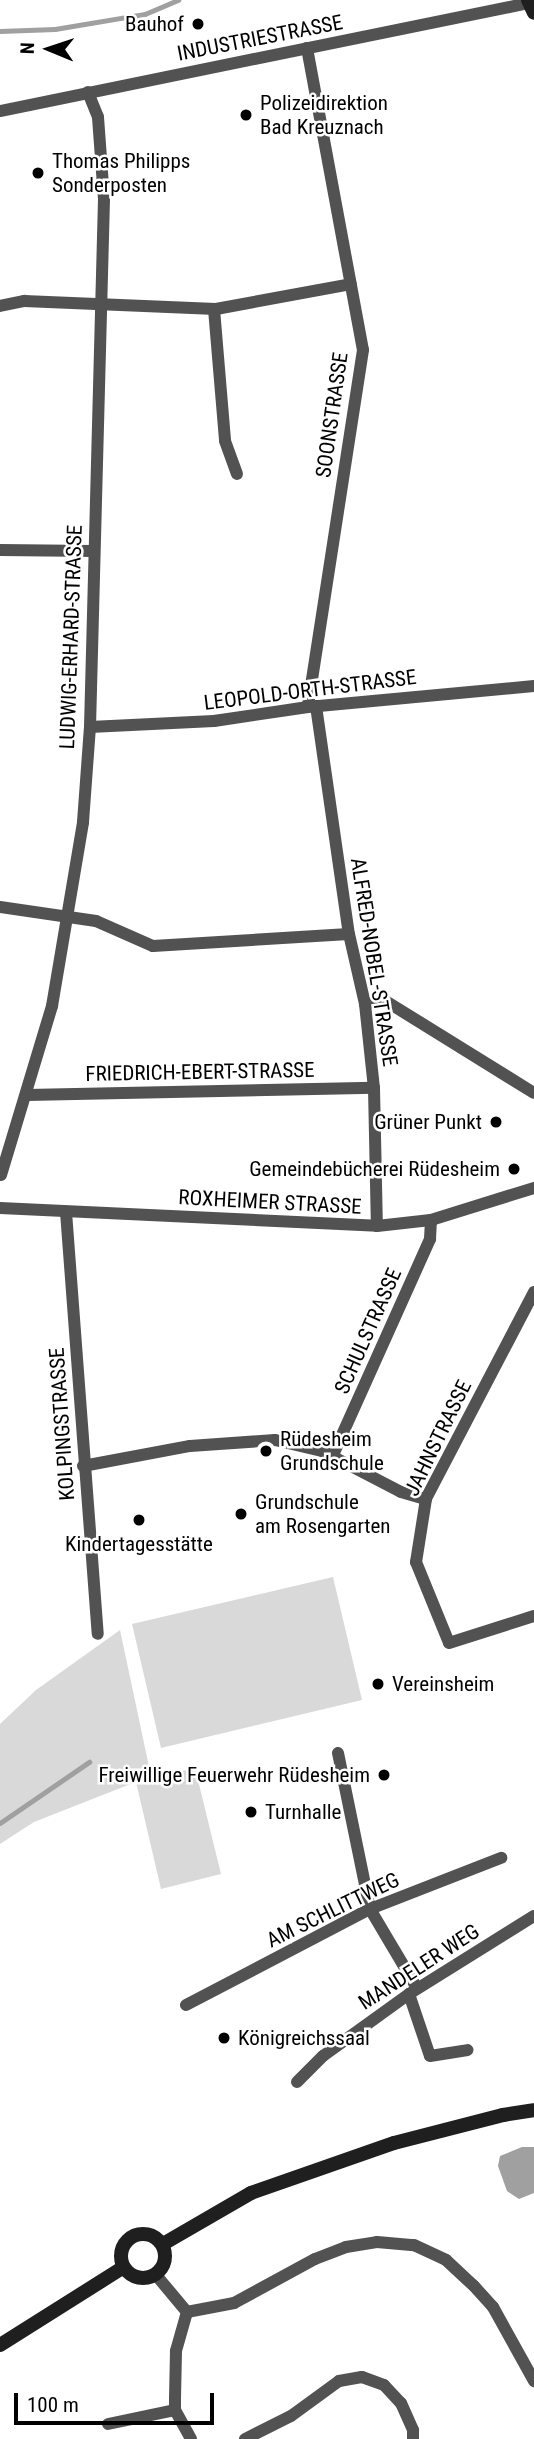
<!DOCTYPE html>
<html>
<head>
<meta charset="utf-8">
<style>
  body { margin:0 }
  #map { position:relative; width:534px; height:2439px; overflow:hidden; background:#fff; font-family:"Roboto Condensed",sans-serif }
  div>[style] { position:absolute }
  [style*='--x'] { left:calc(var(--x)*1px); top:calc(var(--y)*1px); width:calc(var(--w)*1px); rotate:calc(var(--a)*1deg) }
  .green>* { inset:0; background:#d9d9d9 }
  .water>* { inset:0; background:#a0a0a0 }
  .stream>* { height:4.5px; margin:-2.25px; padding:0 2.25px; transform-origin:2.25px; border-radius:2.25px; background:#a0a0a0 }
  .street>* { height:12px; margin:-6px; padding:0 6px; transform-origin:6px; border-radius:6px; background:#525252 }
  .secondary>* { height:14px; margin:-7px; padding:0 7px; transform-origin:7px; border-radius:7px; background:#1f1f1f }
  .secondary>.ring { margin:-7px; padding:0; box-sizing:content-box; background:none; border:14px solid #1f1f1f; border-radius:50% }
  .dots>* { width:19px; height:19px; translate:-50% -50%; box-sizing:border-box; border:4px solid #fff; border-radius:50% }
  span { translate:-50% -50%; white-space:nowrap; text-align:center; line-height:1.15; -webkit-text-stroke:5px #fff; paint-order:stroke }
  .poi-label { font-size:21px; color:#000 }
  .right { translate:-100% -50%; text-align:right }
  .left { translate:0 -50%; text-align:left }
  .street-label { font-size:21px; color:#000 }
  .north { position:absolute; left:14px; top:14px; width:70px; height:70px; -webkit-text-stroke:5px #fff; paint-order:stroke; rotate:272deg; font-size:19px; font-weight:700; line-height:28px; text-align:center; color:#000 }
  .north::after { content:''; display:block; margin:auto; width:24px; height:32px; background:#000; clip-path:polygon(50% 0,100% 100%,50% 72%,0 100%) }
  .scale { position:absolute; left:14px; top:2393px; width:200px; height:32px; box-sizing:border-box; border:4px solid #000; border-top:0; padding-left:9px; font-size:21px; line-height:24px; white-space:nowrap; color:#000; -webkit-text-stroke:5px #fff; paint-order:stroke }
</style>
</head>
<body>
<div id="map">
  <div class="green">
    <div style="clip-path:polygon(333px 1577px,362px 1700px,161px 1748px,132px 1624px)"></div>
    <div style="clip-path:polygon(120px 1630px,151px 1776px,34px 1822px,0 1844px,0 1724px,36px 1690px)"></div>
    <div style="clip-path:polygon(195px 1768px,221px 1874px,161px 1889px,136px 1782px)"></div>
  </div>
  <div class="water">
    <div style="clip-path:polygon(522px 2147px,534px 2147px,534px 2193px,519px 2199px,507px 2191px,498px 2166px,500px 2156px)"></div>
  </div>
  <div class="stream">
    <div style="--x:0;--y:31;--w:55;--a:-2.1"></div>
    <div style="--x:55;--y:29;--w:91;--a:-9.5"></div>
    <div style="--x:145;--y:14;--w:36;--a:-23"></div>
    <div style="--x:0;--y:1823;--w:108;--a:-34.4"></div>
  </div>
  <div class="street">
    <div style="--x:307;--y:48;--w:307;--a:79.5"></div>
    <div style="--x:363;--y:350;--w:361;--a:98.8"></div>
    <div style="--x:0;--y:111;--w:540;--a:-11.54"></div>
    <div style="--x:0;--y:306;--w:25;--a:-12"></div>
    <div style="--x:24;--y:301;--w:192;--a:2.4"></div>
    <div style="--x:216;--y:309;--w:137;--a:-10.5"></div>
    <div style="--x:214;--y:309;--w:132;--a:85.2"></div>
    <div style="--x:225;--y:441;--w:35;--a:70"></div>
    <div style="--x:0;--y:550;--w:93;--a:0.6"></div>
    <div style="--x:316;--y:706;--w:230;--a:81.8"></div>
    <div style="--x:349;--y:934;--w:72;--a:77.1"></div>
    <div style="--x:365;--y:1004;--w:84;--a:83.9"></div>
    <div style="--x:374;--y:1088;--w:138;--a:88.8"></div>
    <div style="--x:90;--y:727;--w:124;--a:-2.8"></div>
    <div style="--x:214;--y:721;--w:95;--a:-8.5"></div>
    <div style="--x:308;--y:707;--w:227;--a:-5.3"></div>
    <div style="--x:0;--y:907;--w:97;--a:8.3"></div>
    <div style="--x:96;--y:921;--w:62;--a:23.7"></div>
    <div style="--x:153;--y:946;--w:196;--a:-3.5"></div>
    <div style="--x:365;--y:1004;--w:19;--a:-12"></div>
    <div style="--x:384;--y:1000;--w:176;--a:31.8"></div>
    <div style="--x:27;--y:1095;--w:347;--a:-1.2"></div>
    <div style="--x:1;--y:1175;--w:177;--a:-73.2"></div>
    <div style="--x:52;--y:1006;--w:187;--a:-80.4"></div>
    <div style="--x:83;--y:822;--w:95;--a:-85.8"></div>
    <div style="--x:90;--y:727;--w:528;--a:-88.48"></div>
    <div style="--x:104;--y:199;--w:82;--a:-94.2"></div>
    <div style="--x:98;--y:117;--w:27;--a:-112"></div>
    <div style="--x:0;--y:1208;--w:377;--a:2.7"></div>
    <div style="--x:377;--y:1226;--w:54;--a:-6.3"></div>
    <div style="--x:431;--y:1220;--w:108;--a:-17.3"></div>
    <div style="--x:66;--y:1212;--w:423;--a:85.7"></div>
    <div style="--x:534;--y:1292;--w:233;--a:117.6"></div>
    <div style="--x:426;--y:1499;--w:64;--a:99"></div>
    <div style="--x:416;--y:1562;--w:87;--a:67.8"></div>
    <div style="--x:449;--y:1643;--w:89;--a:-17.6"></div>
    <div style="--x:333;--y:1455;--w:237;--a:-65.8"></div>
    <div style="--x:430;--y:1239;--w:19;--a:-87"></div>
    <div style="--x:83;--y:1466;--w:109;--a:-10.6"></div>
    <div style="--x:190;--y:1446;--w:85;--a:-4"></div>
    <div style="--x:275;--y:1440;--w:48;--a:13.2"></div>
    <div style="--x:322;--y:1451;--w:89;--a:27.4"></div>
    <div style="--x:401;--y:1492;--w:26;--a:16"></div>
    <div style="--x:338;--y:1753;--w:159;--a:78.4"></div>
    <div style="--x:370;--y:1909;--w:92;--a:59.3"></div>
    <div style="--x:409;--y:1994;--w:65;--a:71.3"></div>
    <div style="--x:430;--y:2056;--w:38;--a:-9"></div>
    <div style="--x:186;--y:2005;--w:208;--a:-27.6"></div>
    <div style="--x:370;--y:1909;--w:141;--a:-21.3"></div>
    <div style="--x:297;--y:2082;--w:37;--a:-45"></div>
    <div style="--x:323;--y:2056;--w:106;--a:-35.8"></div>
    <div style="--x:409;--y:1994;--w:147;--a:-32"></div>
    <div style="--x:156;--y:2275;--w:48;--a:50"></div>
    <div style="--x:187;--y:2312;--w:41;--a:105.8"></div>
    <div style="--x:176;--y:2351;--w:48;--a:91.2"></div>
    <div style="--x:175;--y:2399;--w:11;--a:90"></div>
    <div style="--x:175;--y:2410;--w:33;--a:61"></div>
    <div style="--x:187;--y:2312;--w:48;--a:-10.8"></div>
    <div style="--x:234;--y:2303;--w:92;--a:-28.5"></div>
    <div style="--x:315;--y:2259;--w:33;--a:-21"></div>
    <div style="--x:346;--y:2247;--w:31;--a:-9"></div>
    <div style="--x:377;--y:2242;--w:37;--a:5"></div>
    <div style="--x:414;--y:2245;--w:35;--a:25"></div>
    <div style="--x:446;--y:2260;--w:38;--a:43"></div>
    <div style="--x:474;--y:2286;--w:28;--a:48"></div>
    <div style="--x:493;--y:2307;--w:85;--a:61"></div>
    <div style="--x:108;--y:2424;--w:68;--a:-11.8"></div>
    <div style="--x:245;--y:2439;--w:51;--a:-26.6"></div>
    <div style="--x:291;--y:2416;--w:59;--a:-36.1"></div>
    <div style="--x:339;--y:2381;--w:23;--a:-10"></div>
    <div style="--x:362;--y:2377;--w:23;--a:20"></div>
    <div style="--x:384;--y:2385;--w:25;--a:47"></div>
    <div style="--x:401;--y:2403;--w:30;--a:66"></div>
    <div style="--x:413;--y:2430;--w:9;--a:90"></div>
  </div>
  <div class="secondary">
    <div style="--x:528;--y:0;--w:14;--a:65"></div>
    <div class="ring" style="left:121px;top:2234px;width:30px;height:30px"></div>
    <div style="--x:163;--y:2244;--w:102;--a:-30.1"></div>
    <div style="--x:251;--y:2193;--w:151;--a:-19.3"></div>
    <div style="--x:394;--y:2143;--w:113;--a:-14.4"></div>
    <div style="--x:503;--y:2115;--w:31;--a:-9"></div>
    <div style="--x:0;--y:2345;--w:146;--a:-32.2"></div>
  </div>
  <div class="dots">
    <div style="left:198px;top:24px;background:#000"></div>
    <div style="left:246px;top:115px;background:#000"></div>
    <div style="left:38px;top:173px;background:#000"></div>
    <div style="left:496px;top:1122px;background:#000"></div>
    <div style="left:514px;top:1169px;background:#000"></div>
    <div style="left:266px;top:1451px;background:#000"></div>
    <div style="left:241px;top:1514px;background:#000"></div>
    <div style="left:139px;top:1520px;background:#000"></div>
    <div style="left:378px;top:1684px;background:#000"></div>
    <div style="left:384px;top:1775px;background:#000"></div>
    <div style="left:251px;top:1812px;background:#000"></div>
    <div style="left:224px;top:2038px;background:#000"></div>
  </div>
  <div class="poi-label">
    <span class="right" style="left:184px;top:24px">Bauhof</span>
    <span class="left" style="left:260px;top:115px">Polizeidirektion<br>Bad Kreuznach</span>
    <span class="left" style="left:52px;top:173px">Thomas Philipps<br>Sonderposten</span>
    <span class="right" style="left:482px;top:1122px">Grüner Punkt</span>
    <span class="right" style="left:500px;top:1169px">Gemeindebücherei Rüdesheim</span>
    <span class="left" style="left:280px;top:1451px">Rüdesheim<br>Grundschule</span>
    <span class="left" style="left:255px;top:1514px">Grundschule<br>am Rosengarten</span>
    <span style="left:139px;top:1544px">Kindertagesstätte</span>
    <span class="left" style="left:392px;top:1684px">Vereinsheim</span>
    <span class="right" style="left:370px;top:1775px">Freiwillige Feuerwehr Rüdesheim</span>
    <span class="left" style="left:265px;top:1812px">Turnhalle</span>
    <span class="left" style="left:238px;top:2038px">Königreichssaal</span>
  </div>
  <div class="street-label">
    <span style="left:260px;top:38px;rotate:-11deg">INDUSTRIESTRASSE</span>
    <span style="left:332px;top:415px;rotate:-82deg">SOONSTRASSE</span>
    <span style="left:71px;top:637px;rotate:-88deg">LUDWIG-ERHARD-STRASSE</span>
    <span style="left:310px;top:690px;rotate:-7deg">LEOPOLD-ORTH-STRASSE</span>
    <span style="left:374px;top:962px;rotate:81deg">ALFRED-NOBEL-STRASSE</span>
    <span style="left:200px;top:1072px;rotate:-1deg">FRIEDRICH-EBERT-STRASSE</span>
    <span style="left:270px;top:1202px;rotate:3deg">ROXHEIMER STRASSE</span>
    <span style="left:368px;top:1331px;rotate:-66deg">SCHULSTRASSE</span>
    <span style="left:62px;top:1424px;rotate:-94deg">KOLPINGSTRASSE</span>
    <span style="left:438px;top:1438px;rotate:-64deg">JAHNSTRASSE</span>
    <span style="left:333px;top:1910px;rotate:-26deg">AM SCHLITTWEG</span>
    <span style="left:419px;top:1967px;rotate:-33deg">MANDELER WEG</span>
  </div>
  <div class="north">N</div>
  <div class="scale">100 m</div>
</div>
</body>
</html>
